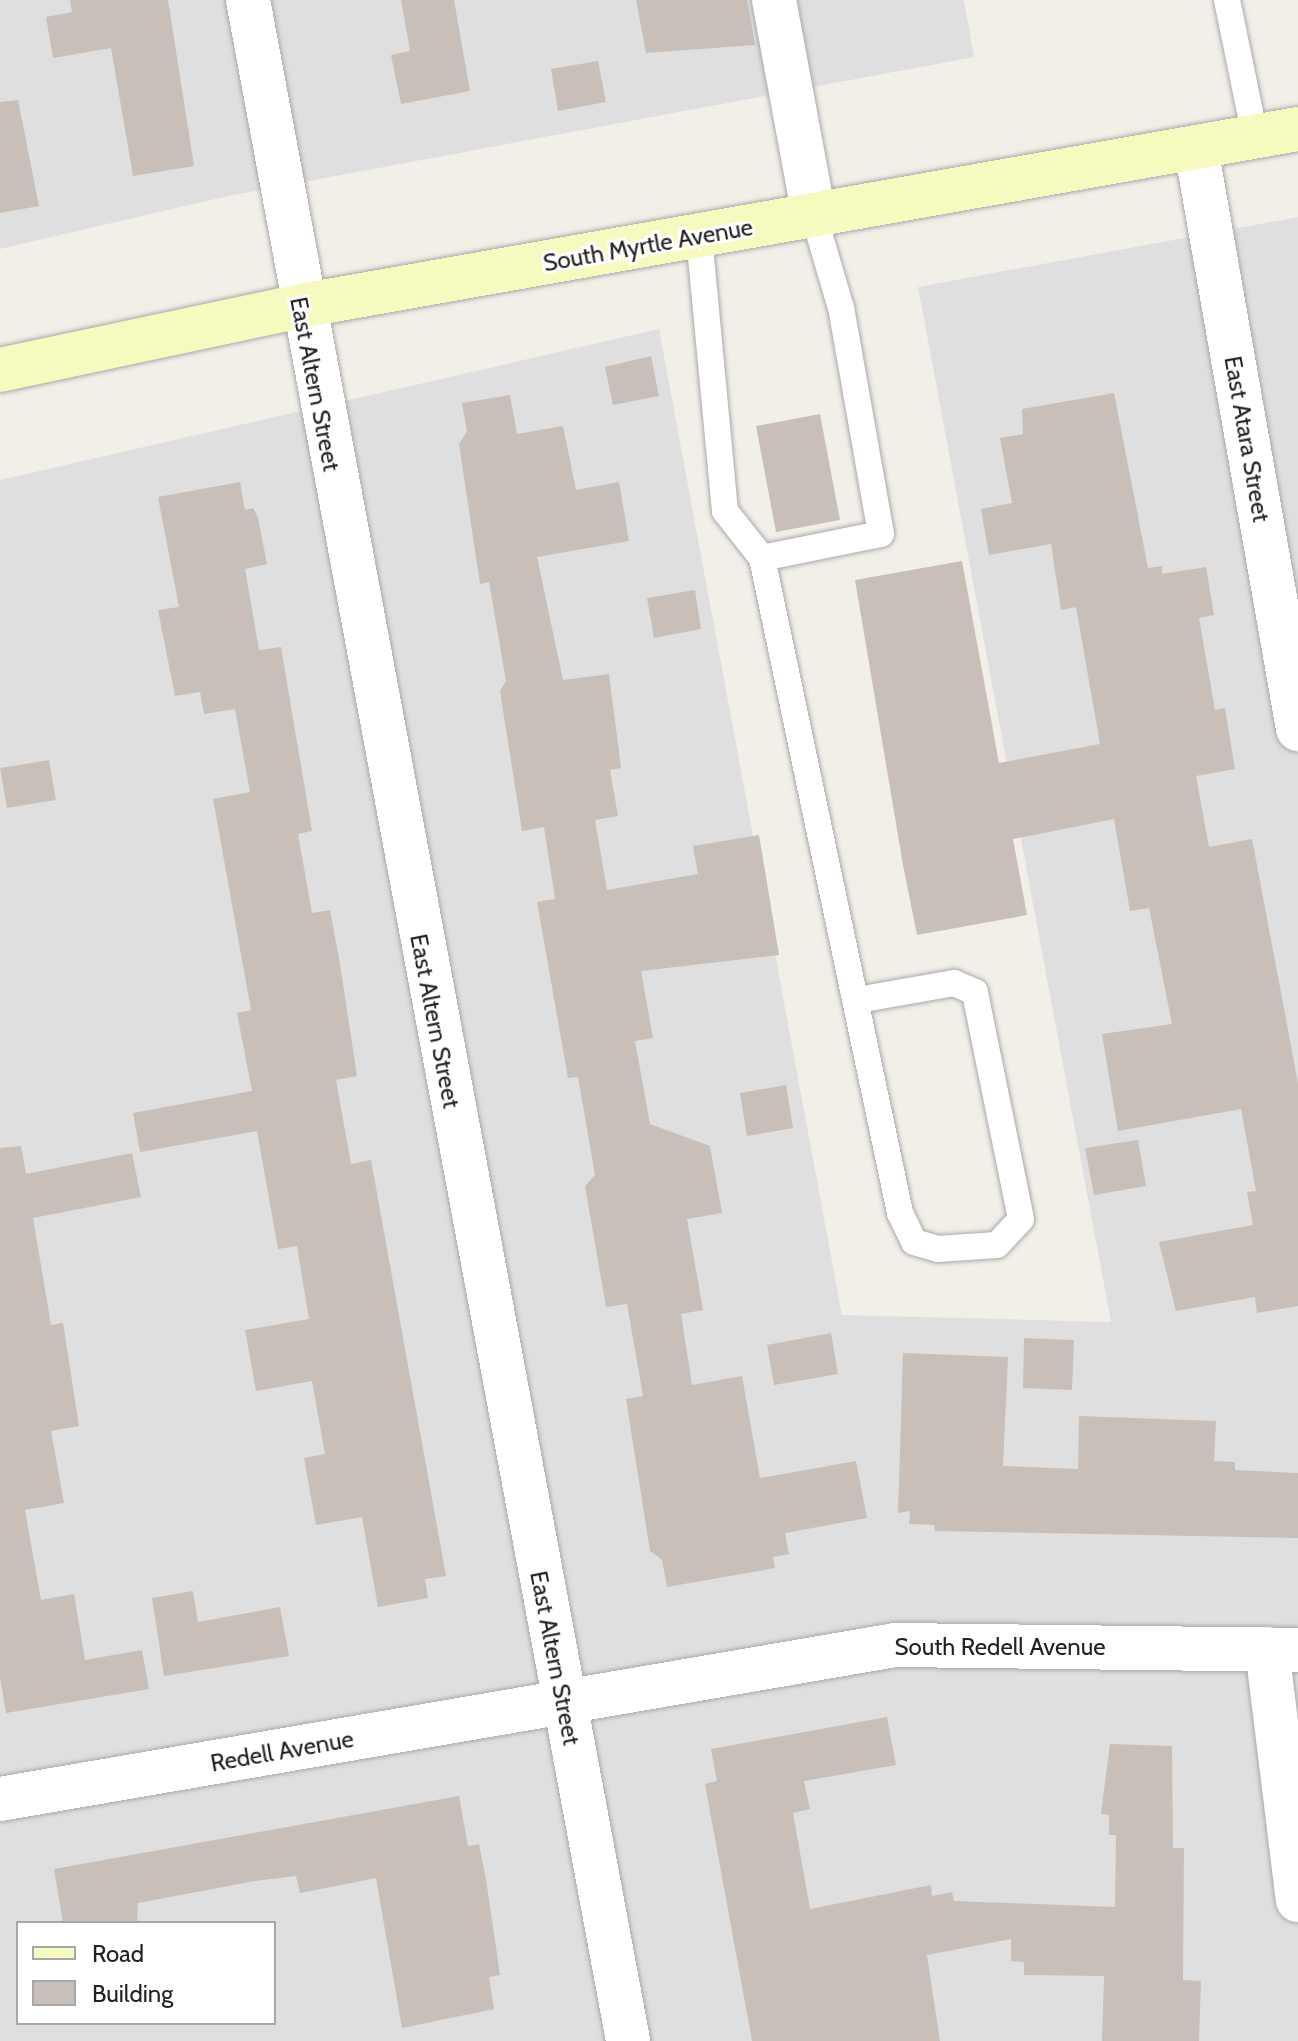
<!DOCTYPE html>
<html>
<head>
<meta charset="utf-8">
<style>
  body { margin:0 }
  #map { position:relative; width:1298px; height:2041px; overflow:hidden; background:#f2efe9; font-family:Cabin,sans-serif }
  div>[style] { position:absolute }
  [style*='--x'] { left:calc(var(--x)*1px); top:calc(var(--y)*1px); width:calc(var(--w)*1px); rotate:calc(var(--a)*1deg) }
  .residential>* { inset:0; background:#e0dfdf }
  .building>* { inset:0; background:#c7bfb8 }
  .roads { filter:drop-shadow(0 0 2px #a9a9a9) drop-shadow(0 0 2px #a9a9a9) }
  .service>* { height:26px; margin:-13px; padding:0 13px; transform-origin:13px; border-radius:13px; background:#fff }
  .minor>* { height:44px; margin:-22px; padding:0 22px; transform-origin:22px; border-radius:22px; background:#fff }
  .secondary>* { height:44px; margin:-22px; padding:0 22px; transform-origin:22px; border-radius:22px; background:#f7fabf }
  span { translate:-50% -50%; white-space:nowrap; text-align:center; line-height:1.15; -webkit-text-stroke:6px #fff; paint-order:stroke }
  .street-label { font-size:24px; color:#222 }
  .legend { position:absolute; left:16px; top:1921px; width:260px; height:104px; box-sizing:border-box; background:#fff; border:2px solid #a7a7a7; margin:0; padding:10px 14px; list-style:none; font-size:24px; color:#222 }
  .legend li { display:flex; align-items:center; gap:16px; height:40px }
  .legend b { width:40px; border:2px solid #a7a7a7 }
</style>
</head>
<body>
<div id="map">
  <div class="residential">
    <div style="clip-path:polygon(0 0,964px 0,974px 57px,228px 196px,0 249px)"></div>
    <div style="clip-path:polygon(evenodd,1298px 217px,1298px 2041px,0 2041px,0 480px,659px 329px,842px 1315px,1111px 1322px,918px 287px,1298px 217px,18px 1923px,274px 1923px,274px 2023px,18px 2023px,18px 1923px)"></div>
  </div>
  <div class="building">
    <div style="clip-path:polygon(70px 0,168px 0,194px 166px,133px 176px,111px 48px,53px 58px,46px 17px,72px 12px)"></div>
    <div style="clip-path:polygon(401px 0,454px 0,470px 91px,401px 104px,391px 55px,410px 51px)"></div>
    <div style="clip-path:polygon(636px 0,747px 0,755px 45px,646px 53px)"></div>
    <div style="clip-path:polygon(598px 61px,606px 102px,558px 111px,551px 69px)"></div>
    <div style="clip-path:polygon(18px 100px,39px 206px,0 213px,0 102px)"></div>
    <div style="clip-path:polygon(651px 356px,659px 396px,613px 405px,605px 367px)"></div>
    <div style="clip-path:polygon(1114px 393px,1148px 568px,1162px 566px,1162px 574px,1206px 567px,1214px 615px,1199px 618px,1215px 710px,1225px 708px,1235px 769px,1196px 776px,1209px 847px,1252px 839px,1289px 1035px,1298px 1084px,1298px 1306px,1257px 1313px,1255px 1297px,1176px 1311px,1159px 1242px,1253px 1225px,1247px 1192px,1256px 1191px,1241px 1109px,1118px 1131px,1102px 1034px,1172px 1024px,1149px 908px,1130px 911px,1114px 819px,1013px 839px,1027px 915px,917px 935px,903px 865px,855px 580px,962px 561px,999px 763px,1100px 744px,1076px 607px,1061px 610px,1051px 544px,989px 555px,981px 509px,1012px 503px,1000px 438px,1023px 434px,1022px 409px)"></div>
    <div style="clip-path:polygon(510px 395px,517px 434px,563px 426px,576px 490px,619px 482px,629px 541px,537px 557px,563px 680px,609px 674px,621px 768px,610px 770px,618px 816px,595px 820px,607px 890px,698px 874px,693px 846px,759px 835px,779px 955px,641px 971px,653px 1038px,635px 1041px,650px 1124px,710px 1146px,722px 1213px,687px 1219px,703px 1310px,681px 1314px,692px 1385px,742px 1376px,760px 1478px,856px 1461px,867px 1518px,785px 1533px,789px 1554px,773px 1557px,775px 1568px,667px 1587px,662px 1560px,650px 1551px,626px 1399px,643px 1396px,627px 1304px,606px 1307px,585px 1186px,595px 1175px,578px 1077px,568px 1078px,537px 902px,555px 899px,544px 827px,522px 831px,500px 691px,506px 681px,489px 582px,480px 584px,459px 444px,467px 431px,462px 403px)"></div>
    <div style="clip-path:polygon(820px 414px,840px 520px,776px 532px,756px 426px)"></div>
    <div style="clip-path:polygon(240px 482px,245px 510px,253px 508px,258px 518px,267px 564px,245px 569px,259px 650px,281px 647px,312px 831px,298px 834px,312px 913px,330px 910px,340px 964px,357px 1076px,336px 1080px,351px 1164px,371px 1160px,446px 1576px,425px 1579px,428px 1598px,378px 1607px,362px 1517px,316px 1525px,304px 1458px,325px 1454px,312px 1381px,256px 1391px,245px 1330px,309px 1319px,297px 1246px,278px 1249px,257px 1131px,140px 1152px,133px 1113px,252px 1091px,237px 1013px,251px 1010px,213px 799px,250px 792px,235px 709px,204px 714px,200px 692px,175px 696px,158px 610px,179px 607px,158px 497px)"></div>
    <div style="clip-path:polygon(695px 590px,701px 629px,654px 638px,647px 598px)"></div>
    <div style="clip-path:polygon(49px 760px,56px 800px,7px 808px,0 768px)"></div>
    <div style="clip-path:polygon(786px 1085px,793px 1128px,747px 1136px,740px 1093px)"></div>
    <div style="clip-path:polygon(1138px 1140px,1146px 1186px,1094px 1195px,1085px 1148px)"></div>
    <div style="clip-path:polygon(21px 1146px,26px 1174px,132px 1153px,141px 1197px,33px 1218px,51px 1325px,63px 1323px,79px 1426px,51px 1431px,64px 1503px,25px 1510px,41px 1600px,74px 1594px,85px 1660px,142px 1650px,149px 1689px,6px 1713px,0 1677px,0 1148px)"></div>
    <div style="clip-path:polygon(831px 1333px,838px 1374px,774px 1385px,767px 1345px)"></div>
    <div style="clip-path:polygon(1024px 1338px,1074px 1340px,1072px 1390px,1023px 1388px)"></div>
    <div style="clip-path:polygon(903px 1353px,1008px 1357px,1003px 1466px,1078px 1469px,1079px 1416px,1216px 1421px,1214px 1461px,1235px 1462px,1235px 1470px,1298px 1473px,1298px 1538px,935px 1531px,934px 1525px,909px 1524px,910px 1511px,898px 1513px)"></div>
    <div style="clip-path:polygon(193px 1591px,198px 1622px,280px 1607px,289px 1656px,164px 1676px,152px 1598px)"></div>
    <div style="clip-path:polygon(887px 1717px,896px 1765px,804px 1781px,810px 1809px,793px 1813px,810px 1909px,931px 1885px,932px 1896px,952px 1892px,954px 1901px,1115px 1907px,1116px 1835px,1109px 1835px,1109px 1815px,1101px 1814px,1110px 1744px,1172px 1746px,1173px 1848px,1184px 1848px,1183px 1980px,1201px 1981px,1199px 2041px,1102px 2041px,1104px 1976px,1024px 1975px,1024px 1962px,1011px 1961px,1011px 1939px,927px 1955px,940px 2041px,752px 2041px,705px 1784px,717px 1781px,711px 1749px)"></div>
    <div style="clip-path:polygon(459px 1796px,468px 1846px,479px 1844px,486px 1879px,500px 1975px,489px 1977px,494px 2009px,402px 2028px,376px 1878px,300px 1893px,296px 1876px,255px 1881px,138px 1903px,137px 1923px,63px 1923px,54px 1869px)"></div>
  </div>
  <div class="roads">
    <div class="service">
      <div style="--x:1227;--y:0;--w:140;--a:78.4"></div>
      <div style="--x:699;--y:236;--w:276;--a:84.6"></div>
      <div style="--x:725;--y:511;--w:60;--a:51.8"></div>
      <div style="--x:762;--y:558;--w:121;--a:-11.4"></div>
      <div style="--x:881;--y:534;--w:230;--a:-100"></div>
      <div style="--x:841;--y:308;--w:96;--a:-106.4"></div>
      <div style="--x:762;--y:558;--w:669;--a:78.1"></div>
      <div style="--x:900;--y:1213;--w:32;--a:64"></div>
      <div style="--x:914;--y:1242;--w:25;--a:16"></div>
      <div style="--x:938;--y:1249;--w:59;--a:-3.9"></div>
      <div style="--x:997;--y:1245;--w:35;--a:-47"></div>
      <div style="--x:1021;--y:1219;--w:232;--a:-101.5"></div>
      <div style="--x:975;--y:992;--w:23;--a:-157"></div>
      <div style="--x:954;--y:983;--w:97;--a:170"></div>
    </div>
    <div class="minor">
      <div style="--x:248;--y:0;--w:2076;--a:79.45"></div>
      <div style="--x:774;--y:0;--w:220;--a:79.5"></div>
      <div style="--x:1196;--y:148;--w:590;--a:80.04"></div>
      <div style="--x:1267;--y:1649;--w:253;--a:83"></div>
      <div style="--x:0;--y:1799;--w:908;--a:-9.76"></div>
      <div style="--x:895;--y:1645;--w:403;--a:0.7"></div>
    </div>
    <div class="secondary">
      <div style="--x:0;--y:370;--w:307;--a:-12"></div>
      <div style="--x:300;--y:306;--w:1014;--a:-10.06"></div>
    </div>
  </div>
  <div class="street-label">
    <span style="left:648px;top:245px;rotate:-10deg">South Myrtle Avenue</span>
    <span style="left:315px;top:384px;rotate:79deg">East Altern Street</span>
    <span style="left:1247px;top:439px;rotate:80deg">East Atara Street</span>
    <span style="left:435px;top:1021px;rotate:79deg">East Altern Street</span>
    <span style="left:1000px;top:1647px">South Redell Avenue</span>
    <span style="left:555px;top:1658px;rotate:79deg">East Altern Street</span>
    <span style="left:282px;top:1751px;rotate:-10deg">Redell Avenue</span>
  </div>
  <ul class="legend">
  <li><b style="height:10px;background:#f7fabf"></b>Road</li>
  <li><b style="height:22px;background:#c7bfb8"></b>Building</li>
  </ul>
</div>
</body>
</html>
